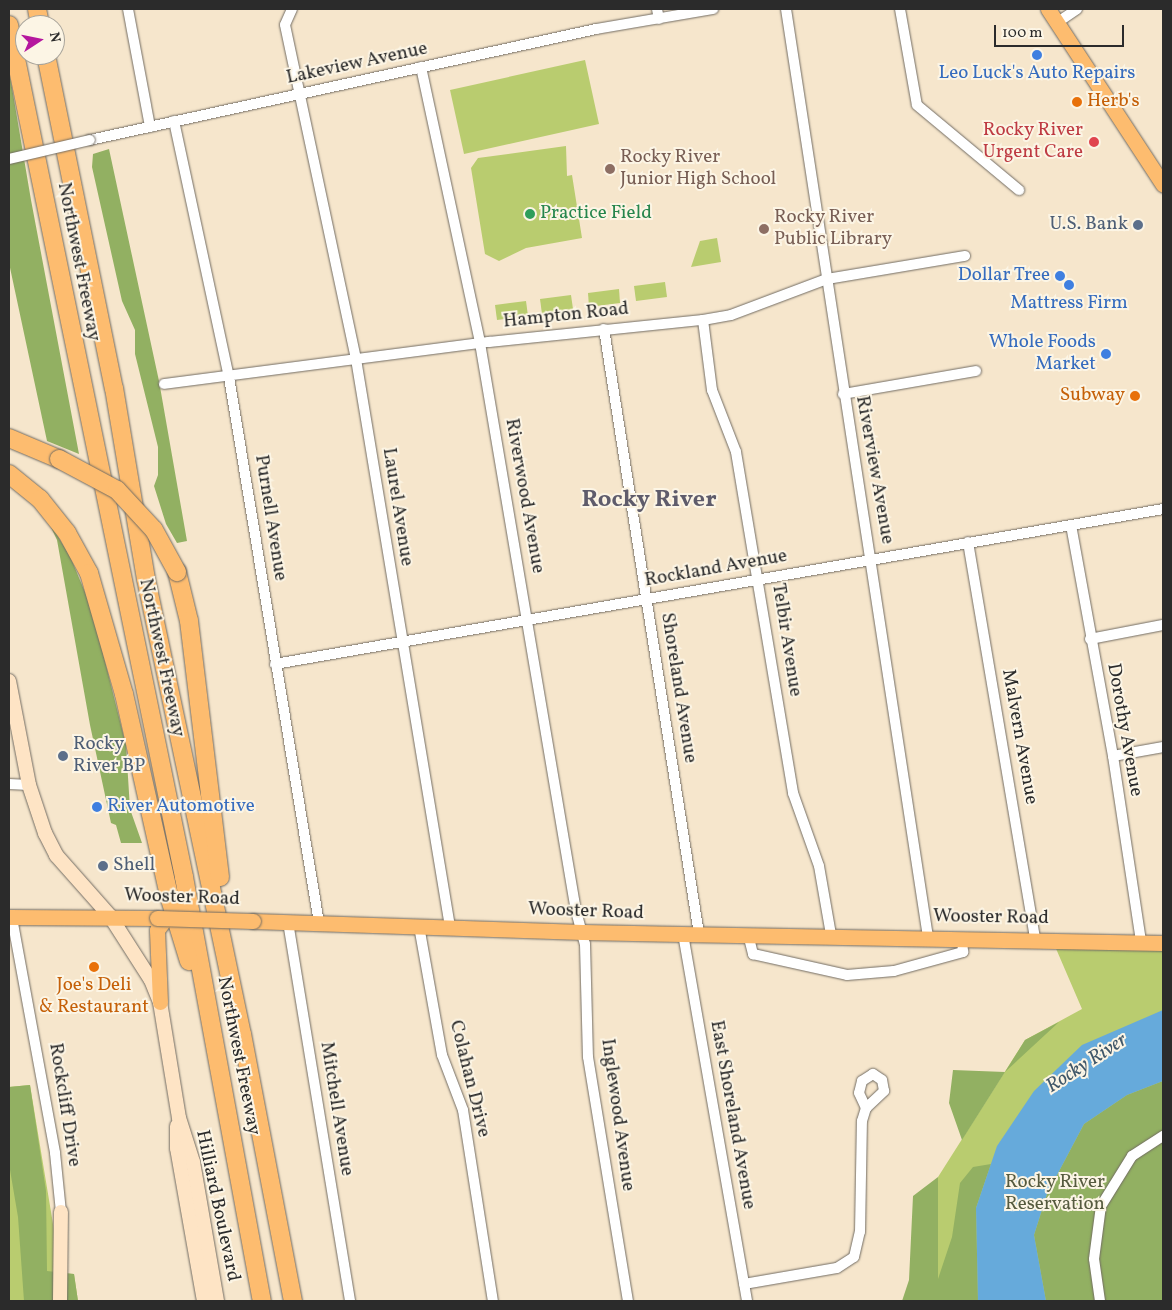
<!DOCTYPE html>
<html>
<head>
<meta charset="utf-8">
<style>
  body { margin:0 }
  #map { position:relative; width:1172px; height:1310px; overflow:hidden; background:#f6e6cc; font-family:Vollkorn,serif }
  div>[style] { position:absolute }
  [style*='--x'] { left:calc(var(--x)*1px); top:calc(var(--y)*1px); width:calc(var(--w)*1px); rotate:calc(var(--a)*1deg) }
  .green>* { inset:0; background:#b9cc6f }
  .forest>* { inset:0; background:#92b062 }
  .water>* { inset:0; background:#66aadb }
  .roads { filter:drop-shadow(0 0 1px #726c63) drop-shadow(0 0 1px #726c63) }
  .street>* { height:10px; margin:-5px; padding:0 5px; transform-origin:5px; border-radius:5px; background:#fff }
  .secondary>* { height:14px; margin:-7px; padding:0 7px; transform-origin:7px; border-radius:7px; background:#fee4c5 }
  .primary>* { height:15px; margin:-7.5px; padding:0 7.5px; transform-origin:7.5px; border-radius:7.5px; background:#fdbc6f }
  .highway>* { height:18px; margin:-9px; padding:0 9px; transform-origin:9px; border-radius:9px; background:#fdbc6f }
  .bridges { filter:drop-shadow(0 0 1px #726c63) drop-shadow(0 0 1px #726c63) }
  .street-bridge>* { height:10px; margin:-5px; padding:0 5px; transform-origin:5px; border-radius:5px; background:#fff }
  .primary-bridge>* { height:15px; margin:-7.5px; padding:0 7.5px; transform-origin:7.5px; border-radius:7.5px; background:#fdbc6f }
  .highway-bridge>* { height:18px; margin:-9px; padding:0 9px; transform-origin:9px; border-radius:9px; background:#fdbc6f }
  .dots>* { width:14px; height:14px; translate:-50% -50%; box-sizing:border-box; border:2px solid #fcf5e5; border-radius:50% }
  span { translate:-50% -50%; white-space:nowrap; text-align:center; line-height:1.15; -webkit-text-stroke:4px #fcf5e5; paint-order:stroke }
  .street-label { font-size:19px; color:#2b2b2b }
  .shop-label { font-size:19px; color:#366cbe }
  .right { translate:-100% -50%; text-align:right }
  .left { translate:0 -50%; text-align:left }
  .food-label { font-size:19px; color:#c56008 }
  .health-label { font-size:19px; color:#be3a42 }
  .education-label { font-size:19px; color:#785e54 }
  .leisure-label { font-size:19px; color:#27864d }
  .service-label { font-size:19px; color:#4e5e75 }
  .park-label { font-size:19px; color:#565b3f }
  .water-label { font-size:20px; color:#405769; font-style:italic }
  .district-label { font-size:24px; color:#5f5c6b; font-weight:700 }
  .frame { position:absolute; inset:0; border:10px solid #2b2b2b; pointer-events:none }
  .north { position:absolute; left:15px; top:15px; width:50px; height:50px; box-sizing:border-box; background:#fcf5e5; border:1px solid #a8a49b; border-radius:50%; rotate:79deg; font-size:14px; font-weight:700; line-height:20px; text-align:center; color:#2b2b2b }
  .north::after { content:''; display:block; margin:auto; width:18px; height:22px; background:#b5179e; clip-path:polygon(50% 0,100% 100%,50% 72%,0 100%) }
  .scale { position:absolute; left:994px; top:25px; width:130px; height:22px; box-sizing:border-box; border:2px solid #2b2b2b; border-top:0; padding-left:6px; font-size:15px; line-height:18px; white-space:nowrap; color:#2b2b2b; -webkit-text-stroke:4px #fcf5e5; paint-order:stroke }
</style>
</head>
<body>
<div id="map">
  <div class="green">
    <div style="clip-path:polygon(585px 60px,599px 124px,464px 154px,450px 90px)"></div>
    <div style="clip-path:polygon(566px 146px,567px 176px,572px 175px,582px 238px,526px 248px,499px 261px,485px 254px,471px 168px,478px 158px)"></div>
    <div style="clip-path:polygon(717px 238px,721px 262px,691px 267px,700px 241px)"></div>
    <div style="clip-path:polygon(665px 282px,667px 297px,636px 301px,634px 286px)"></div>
    <div style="clip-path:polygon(619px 289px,620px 303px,589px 307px,588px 293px)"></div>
    <div style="clip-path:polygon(571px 295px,573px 309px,542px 314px,540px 299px)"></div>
    <div style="clip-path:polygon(526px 301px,528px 316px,497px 320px,495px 305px)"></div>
    <div style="clip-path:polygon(1054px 944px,1163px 944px,1163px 1301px,937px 1301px,938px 1177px,1025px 1040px,1082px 1009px)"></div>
    <div style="clip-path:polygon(30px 1085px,54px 1230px,54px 1273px,74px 1274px,78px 1301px,9px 1301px,9px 1087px)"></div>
  </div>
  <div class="forest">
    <div style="clip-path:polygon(9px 70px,31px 200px,79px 454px,47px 441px,9px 263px)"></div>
    <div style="clip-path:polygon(109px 149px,159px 381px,187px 541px,177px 543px,166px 524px,154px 486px,158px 475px,158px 447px,135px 354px,135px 330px,122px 301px,92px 167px,93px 154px)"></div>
    <div style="clip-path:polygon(47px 519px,70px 556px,92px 609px,126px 745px,130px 809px,142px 843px,121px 843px,116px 825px,111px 823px,90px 725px,57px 540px)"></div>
    <div style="clip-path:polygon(1059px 1022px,1005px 1072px,962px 1140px,949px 1103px,953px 1070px,1005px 1072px,1025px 1040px)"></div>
    <div style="clip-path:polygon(1163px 1081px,1163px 1301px,1046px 1301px,1034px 1235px,1047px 1194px,1084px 1124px,1127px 1095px)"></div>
    <div style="clip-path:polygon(30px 1085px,46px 1191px,47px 1271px,74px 1274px,78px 1301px,24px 1301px,18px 1217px,9px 1164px,9px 1087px)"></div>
    <div style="clip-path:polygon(991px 1164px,976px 1208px,978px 1301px,902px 1301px,909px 1280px,913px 1196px,938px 1177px,938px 1279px,952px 1237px,960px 1183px,973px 1167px)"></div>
  </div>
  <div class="water">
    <div style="clip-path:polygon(1163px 1010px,1163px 1081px,1127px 1095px,1084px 1124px,1047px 1194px,1034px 1235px,1046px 1301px,978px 1301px,976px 1208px,997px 1146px,1034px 1091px,1082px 1045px)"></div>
  </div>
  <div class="roads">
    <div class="street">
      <div style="--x:128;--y:9;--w:120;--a:79.4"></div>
      <div style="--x:292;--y:9;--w:17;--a:114"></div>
      <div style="--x:285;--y:25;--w:341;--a:78"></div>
      <div style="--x:356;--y:359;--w:576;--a:80.6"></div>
      <div style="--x:657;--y:9;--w:10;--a:79"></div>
      <div style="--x:786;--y:9;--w:939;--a:81.3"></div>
      <div style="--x:900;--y:9;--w:97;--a:80"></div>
      <div style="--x:917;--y:105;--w:133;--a:39.8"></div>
      <div style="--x:1058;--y:22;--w:23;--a:-34"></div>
      <div style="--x:421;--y:67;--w:282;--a:77.9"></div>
      <div style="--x:480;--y:343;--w:576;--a:80.41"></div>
      <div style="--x:576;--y:911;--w:34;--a:75"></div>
      <div style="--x:585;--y:944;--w:113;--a:88.5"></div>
      <div style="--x:588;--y:1057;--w:247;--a:80.7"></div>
      <div style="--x:174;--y:121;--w:262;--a:77.9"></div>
      <div style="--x:229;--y:377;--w:553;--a:80.64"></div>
      <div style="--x:90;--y:140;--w:518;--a:-12.37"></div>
      <div style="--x:596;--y:29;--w:119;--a:-9.7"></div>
      <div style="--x:703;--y:320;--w:71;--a:82.7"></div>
      <div style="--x:712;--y:390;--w:66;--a:68.8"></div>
      <div style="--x:736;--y:452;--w:346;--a:80.5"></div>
      <div style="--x:793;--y:793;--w:77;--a:70.4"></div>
      <div style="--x:819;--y:866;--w:70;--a:80.1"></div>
      <div style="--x:604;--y:329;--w:612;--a:81.08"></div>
      <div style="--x:164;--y:384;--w:328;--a:-7.4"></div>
      <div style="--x:489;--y:342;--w:215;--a:-5.9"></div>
      <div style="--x:703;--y:320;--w:28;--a:-10"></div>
      <div style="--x:731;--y:315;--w:103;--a:-20.6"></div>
      <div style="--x:827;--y:279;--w:140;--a:-9.5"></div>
      <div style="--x:843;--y:394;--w:135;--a:-9.8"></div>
      <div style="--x:1071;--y:525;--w:235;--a:79.7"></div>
      <div style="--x:1113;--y:756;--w:188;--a:81.4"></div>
      <div style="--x:968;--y:542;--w:403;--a:80.4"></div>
      <div style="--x:1090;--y:639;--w:74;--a:-10.9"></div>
      <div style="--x:275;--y:664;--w:901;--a:-9.9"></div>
      <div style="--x:1113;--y:756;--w:51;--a:-10.2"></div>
      <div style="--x:9;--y:784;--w:20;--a:3"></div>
      <div style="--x:12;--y:918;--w:239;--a:79.6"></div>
      <div style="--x:55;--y:1153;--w:59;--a:84.2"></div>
      <div style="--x:288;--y:922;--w:384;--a:80.7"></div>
      <div style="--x:419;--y:926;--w:131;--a:79.9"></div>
      <div style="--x:442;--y:1055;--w:59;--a:69.1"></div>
      <div style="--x:463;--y:1110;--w:193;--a:81.1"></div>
      <div style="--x:683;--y:934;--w:373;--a:80.1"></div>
      <div style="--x:748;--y:934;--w:21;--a:76"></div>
      <div style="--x:753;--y:954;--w:96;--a:12.6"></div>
      <div style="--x:847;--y:975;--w:47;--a:-4.9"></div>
      <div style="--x:894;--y:971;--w:72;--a:-15.4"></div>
      <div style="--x:963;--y:952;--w:14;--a:-94"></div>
      <div style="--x:744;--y:1284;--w:94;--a:-9.8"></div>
      <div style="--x:837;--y:1268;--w:20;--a:-33"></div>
      <div style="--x:854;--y:1257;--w:26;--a:-77"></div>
      <div style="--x:860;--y:1232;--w:111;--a:-89"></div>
      <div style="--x:862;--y:1121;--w:14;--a:-73"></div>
      <div style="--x:866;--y:1108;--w:25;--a:-43"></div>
      <div style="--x:884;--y:1091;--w:11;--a:-100"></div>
      <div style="--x:882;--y:1080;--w:11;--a:-146"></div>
      <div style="--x:873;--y:1074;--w:13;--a:148"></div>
      <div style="--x:862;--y:1081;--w:12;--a:104"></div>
      <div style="--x:859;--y:1093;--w:17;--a:65"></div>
      <div style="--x:1100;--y:1301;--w:42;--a:-98.1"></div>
      <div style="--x:1094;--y:1259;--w:53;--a:-82.5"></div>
      <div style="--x:1101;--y:1206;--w:59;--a:-58.2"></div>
      <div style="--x:1132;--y:1156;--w:37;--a:-33"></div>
    </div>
    <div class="secondary">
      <div style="--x:9;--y:681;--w:106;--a:79.1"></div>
      <div style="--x:29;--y:785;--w:51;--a:71.6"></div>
      <div style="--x:45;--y:833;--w:25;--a:63"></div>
      <div style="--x:56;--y:855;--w:81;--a:48.5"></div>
      <div style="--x:110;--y:916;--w:76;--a:57.4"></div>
      <div style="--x:151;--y:980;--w:24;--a:68"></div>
      <div style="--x:160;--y:1002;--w:118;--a:80.7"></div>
      <div style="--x:179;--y:1118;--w:46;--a:72.3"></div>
      <div style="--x:193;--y:1162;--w:141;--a:80.2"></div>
      <div style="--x:177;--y:1126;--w:22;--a:90"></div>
      <div style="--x:177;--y:1148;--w:155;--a:80"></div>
      <div style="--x:60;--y:1301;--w:89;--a:-89.4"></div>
    </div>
    <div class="primary">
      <div style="--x:1048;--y:9;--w:210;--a:56.8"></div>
      <div style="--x:9;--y:917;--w:148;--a:0.4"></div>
      <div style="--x:253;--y:921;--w:330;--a:1.9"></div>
      <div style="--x:583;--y:932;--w:580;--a:1.09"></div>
      <div style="--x:160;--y:1002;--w:72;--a:-92.4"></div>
      <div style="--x:157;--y:930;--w:15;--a:-53"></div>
    </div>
    <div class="highway">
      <div style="--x:37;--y:9;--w:16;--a:79"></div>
      <div style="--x:9;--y:25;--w:870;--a:78.39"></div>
      <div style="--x:184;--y:877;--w:431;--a:79.6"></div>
      <div style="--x:46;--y:55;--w:340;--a:78.5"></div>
      <div style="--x:114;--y:388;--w:194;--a:80.5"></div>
      <div style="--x:146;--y:579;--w:465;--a:78.1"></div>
      <div style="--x:242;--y:1034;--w:272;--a:79.2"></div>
      <div style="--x:9;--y:438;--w:54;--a:22.8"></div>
      <div style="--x:9;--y:474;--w:40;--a:39"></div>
      <div style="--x:40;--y:499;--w:43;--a:51.5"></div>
      <div style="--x:67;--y:533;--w:46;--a:61.2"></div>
      <div style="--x:89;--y:573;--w:126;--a:73.9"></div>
      <div style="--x:124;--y:694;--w:210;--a:77.4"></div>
      <div style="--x:170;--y:899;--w:65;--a:73"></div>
      <div style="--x:177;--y:572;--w:50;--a:76.2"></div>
      <div style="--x:189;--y:621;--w:258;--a:83.1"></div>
    </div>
  </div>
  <div class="bridges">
    <div class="street-bridge">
      <div style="--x:9;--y:159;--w:83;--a:-13.2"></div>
    </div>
    <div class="primary-bridge">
      <div style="--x:157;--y:918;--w:96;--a:1.8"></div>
    </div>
    <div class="highway-bridge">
      <div style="--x:59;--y:459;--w:66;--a:28.1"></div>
      <div style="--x:117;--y:490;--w:54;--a:47.2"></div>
      <div style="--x:154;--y:530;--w:48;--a:61.3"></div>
    </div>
  </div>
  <div class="dots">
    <div style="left:1037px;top:55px;background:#3f7fe0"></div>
    <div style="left:1077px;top:102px;background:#e8710a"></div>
    <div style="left:1094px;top:142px;background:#e0444e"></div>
    <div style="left:610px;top:169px;background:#8d6e63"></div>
    <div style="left:530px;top:214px;background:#2e9e5b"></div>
    <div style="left:1138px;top:225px;background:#5c6f8a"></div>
    <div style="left:764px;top:229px;background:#8d6e63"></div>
    <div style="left:1060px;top:276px;background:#3f7fe0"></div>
    <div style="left:1069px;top:285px;background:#3f7fe0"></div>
    <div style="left:1106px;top:354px;background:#3f7fe0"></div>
    <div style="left:1135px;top:396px;background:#e8710a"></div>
    <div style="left:63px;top:756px;background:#5c6f8a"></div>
    <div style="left:97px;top:807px;background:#3f7fe0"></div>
    <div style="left:103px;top:866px;background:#5c6f8a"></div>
    <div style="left:94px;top:967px;background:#e8710a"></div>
  </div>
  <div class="street-label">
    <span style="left:357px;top:64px;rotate:-12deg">Lakeview Avenue</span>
    <span style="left:78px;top:262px;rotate:79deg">Northwest Freeway</span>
    <span style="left:566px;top:316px;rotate:-6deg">Hampton Road</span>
    <span style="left:874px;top:470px;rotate:80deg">Riverview Avenue</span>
    <span style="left:524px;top:496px;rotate:80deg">Riverwood Avenue</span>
    <span style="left:397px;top:507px;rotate:81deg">Laurel Avenue</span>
    <span style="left:270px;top:518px;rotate:81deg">Purnell Avenue</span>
    <span style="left:716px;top:569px;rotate:-10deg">Rockland Avenue</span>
    <span style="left:786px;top:640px;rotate:81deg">Telbir Avenue</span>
    <span style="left:161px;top:658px;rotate:78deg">Northwest Freeway</span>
    <span style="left:678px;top:688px;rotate:81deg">Shoreland Avenue</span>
    <span style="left:1124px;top:730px;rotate:80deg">Dorothy Avenue</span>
    <span style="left:1019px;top:737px;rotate:80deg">Malvern Avenue</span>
    <span style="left:182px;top:898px;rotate:2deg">Wooster Road</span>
    <span style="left:586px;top:912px;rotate:2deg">Wooster Road</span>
    <span style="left:991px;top:918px;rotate:1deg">Wooster Road</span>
    <span style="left:238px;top:1056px;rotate:79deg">Northwest Freeway</span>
    <span style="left:469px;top:1079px;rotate:76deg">Colahan Drive</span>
    <span style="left:64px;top:1105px;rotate:81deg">Rockcliff Drive</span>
    <span style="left:336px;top:1109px;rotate:81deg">Mitchell Avenue</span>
    <span style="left:617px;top:1115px;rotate:82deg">Inglewood Avenue</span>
    <span style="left:732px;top:1115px;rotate:80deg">East Shoreland Avenue</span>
    <span style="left:217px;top:1206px;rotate:78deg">Hilliard Boulevard</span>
  </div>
  <div class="shop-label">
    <span style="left:1037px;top:74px">Leo Luck's Auto Repairs</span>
    <span class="right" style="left:1050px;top:276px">Dollar Tree</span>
    <span style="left:1069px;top:304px">Mattress Firm</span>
    <span class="right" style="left:1096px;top:354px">Whole Foods<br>Market</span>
    <span class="left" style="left:107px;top:807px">River Automotive</span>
  </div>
  <div class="food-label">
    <span class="left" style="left:1087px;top:102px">Herb's</span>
    <span class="right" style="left:1125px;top:396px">Subway</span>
    <span style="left:94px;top:997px">Joe's Deli<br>&amp; Restaurant</span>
  </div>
  <div class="health-label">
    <span class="right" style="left:1083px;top:142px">Rocky River<br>Urgent Care</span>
  </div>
  <div class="education-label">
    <span class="left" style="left:620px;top:169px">Rocky River<br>Junior High School</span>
    <span class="left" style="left:774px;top:229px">Rocky River<br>Public Library</span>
  </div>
  <div class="leisure-label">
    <span class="left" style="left:540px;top:214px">Practice Field</span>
  </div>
  <div class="service-label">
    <span class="right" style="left:1128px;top:225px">U.S. Bank</span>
    <span class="left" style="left:73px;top:756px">Rocky<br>River BP</span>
    <span class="left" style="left:113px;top:866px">Shell</span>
  </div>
  <div class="park-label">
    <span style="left:1055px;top:1194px">Rocky River<br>Reservation</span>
  </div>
  <div class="water-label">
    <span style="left:1087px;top:1064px;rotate:-33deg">Rocky River</span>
  </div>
  <div class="district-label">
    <span style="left:649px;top:501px">Rocky River</span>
  </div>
  <div class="frame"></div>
  <div class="north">N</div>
  <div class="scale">100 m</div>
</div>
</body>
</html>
